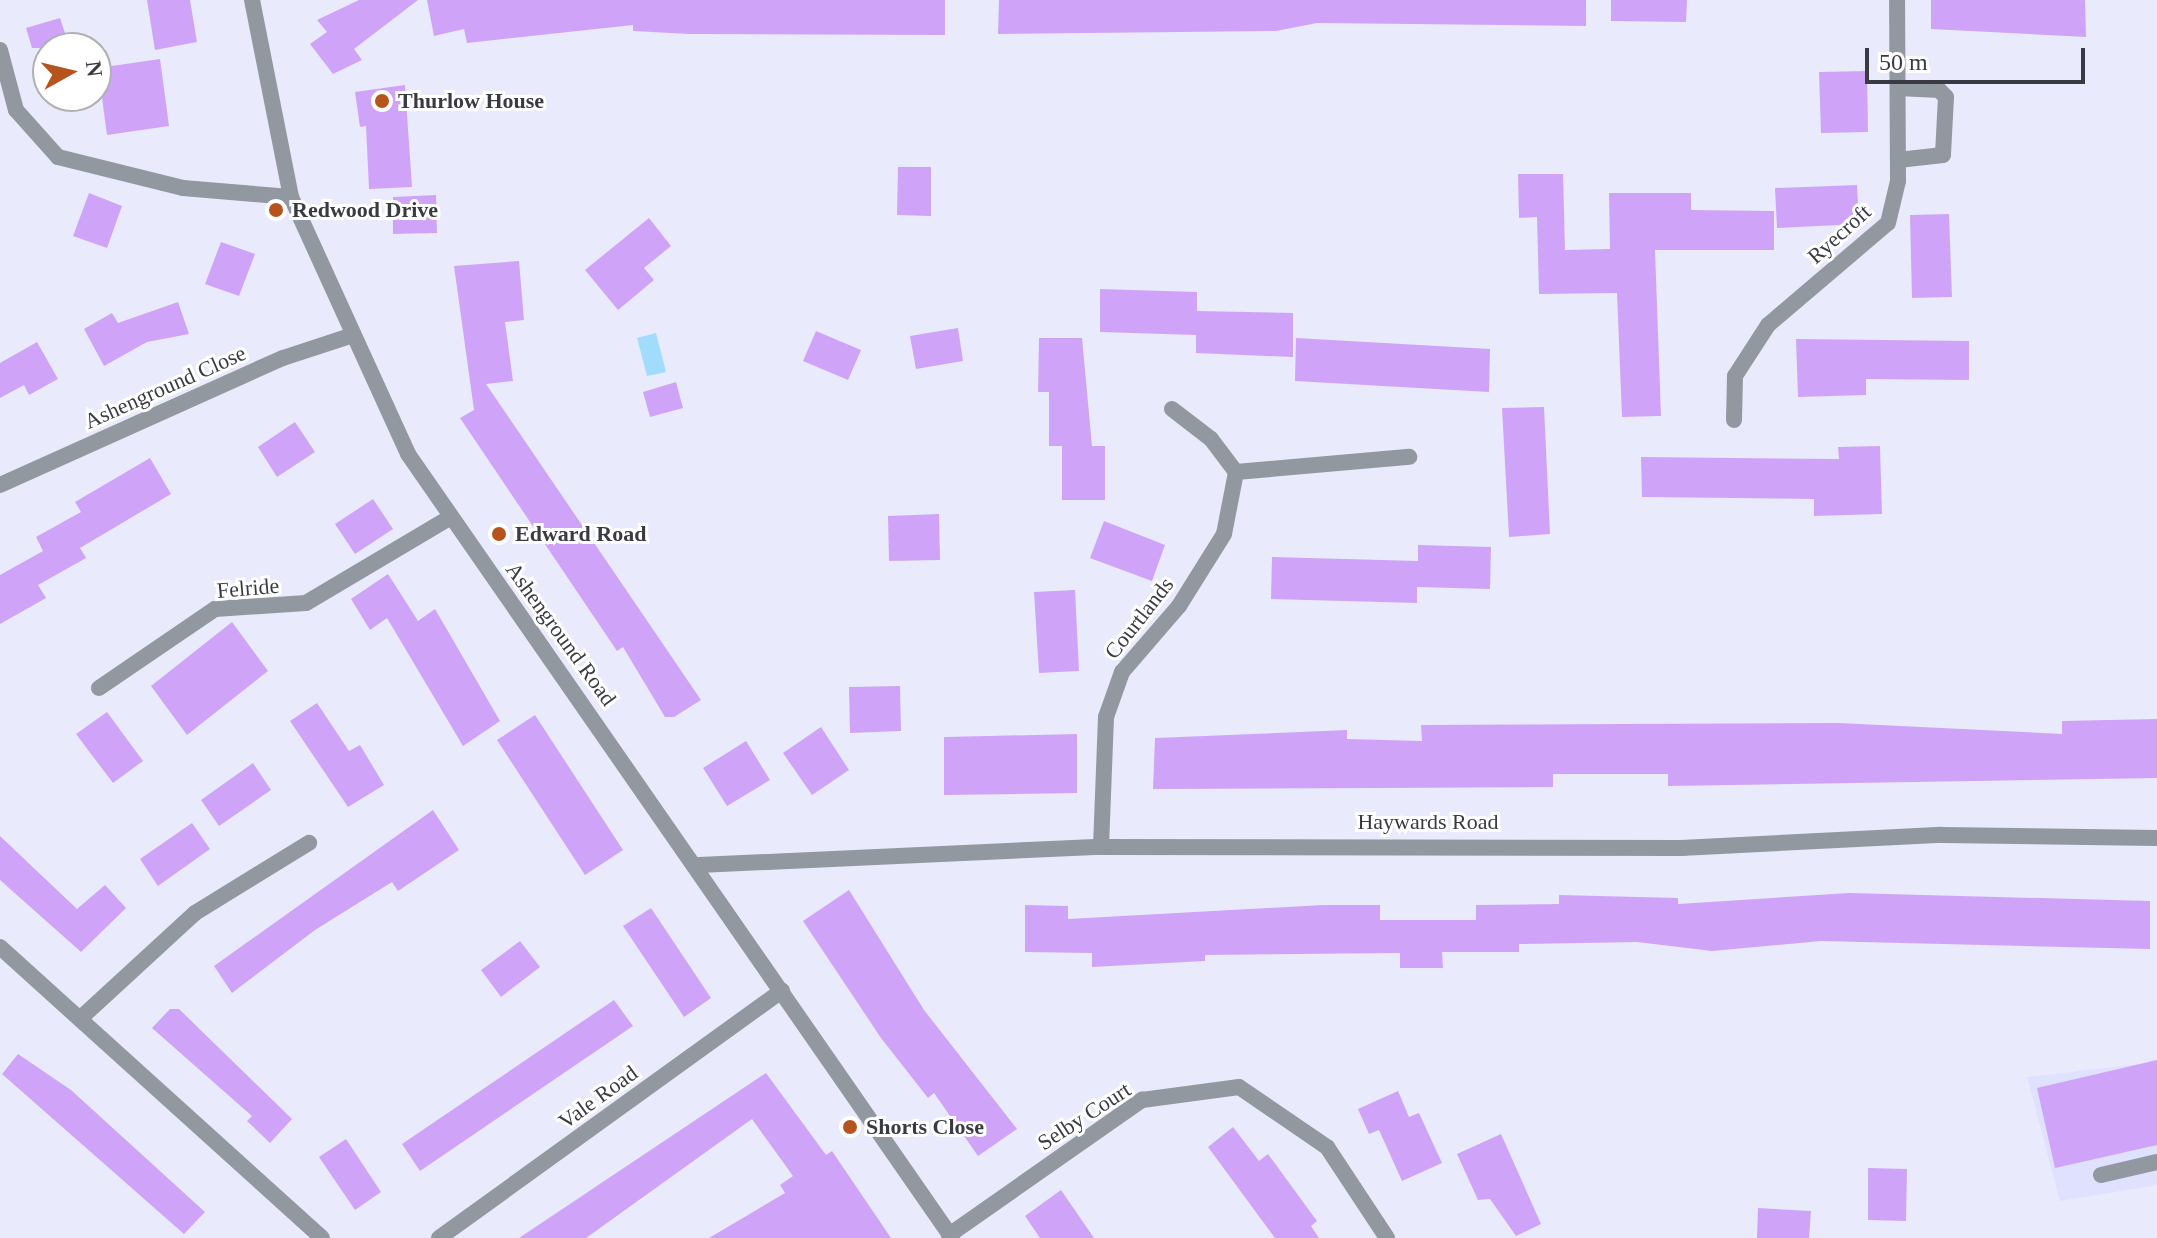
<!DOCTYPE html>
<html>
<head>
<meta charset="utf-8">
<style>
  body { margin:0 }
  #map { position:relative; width:2157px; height:1238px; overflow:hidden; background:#e9ebfc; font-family:Georgia,serif }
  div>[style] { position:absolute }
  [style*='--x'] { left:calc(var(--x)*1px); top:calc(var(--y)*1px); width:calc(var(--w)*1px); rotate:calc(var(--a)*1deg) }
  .built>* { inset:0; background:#dfe1fe }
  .water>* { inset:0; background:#a2dcfd }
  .building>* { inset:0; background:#cfa4f8 }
  .service>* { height:16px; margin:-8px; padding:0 8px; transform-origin:8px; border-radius:8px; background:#9298a0 }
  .minor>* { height:16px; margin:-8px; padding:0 8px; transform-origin:8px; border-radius:8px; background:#9298a0 }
  .dots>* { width:22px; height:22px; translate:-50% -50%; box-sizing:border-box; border:4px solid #fff; border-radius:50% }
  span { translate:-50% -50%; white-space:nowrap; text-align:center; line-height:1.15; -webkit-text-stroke:6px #fff; paint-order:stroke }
  .poi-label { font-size:22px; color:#393a42; font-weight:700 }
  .left { translate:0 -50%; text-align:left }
  .street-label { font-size:22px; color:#393a42 }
  .north { position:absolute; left:32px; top:32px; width:80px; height:80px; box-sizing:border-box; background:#fff; border:2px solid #b0b0b3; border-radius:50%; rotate:82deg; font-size:22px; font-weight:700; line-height:32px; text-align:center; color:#393a42 }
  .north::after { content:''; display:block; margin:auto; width:28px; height:36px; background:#b7541d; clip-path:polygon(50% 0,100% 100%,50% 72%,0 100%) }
  .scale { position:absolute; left:1865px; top:48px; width:220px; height:36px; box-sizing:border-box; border:4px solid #393a42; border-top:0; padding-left:10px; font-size:24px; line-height:28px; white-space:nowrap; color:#393a42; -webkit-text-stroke:6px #fff; paint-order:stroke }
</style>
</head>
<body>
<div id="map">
  <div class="built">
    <div style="clip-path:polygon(2157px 1062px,2157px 1185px,2060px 1201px,2027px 1077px)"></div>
  </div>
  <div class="water">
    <div style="clip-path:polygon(656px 333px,666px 372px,647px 376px,637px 338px)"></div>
  </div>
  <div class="building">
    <div style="clip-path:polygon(147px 0,190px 0,197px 42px,155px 50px)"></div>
    <div style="clip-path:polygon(359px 0,418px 0,354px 49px,362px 60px,333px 74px,310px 44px,327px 32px,317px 20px)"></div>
    <div style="clip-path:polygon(427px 0,945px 0,945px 35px,690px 34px,633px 31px,633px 25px,467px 43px,464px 29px,434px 36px)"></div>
    <div style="clip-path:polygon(999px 0,1586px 0,1586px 26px,1317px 23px,1276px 31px,998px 34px)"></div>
    <div style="clip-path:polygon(1611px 0,1687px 0,1686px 22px,1611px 21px)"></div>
    <div style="clip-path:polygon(1931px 0,2085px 0,2086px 37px,1931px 29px)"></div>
    <div style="clip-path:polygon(60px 18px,70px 48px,32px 48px,26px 28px)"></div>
    <div style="clip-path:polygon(160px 59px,169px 126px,107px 135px,98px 68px)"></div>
    <div style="clip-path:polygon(1867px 71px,1868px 132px,1821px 133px,1819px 72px)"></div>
    <div style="clip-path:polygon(405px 85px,412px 187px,369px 189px,366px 126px,360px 127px,355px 92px)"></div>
    <div style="clip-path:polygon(898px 167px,931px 167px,931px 216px,897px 215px)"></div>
    <div style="clip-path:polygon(1518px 174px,1563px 174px,1565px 250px,1610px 249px,1609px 193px,1691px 193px,1691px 210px,1774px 211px,1774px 250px,1655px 250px,1661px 416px,1622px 417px,1617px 293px,1539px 294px,1537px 217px,1519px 218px)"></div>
    <div style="clip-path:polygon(1857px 185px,1859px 224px,1777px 228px,1775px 188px)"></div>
    <div style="clip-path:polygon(89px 193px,122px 206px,107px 248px,73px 236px)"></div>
    <div style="clip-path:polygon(436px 195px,437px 233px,393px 234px,393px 197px)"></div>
    <div style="clip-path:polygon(1949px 214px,1952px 297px,1912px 298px,1910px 215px)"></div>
    <div style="clip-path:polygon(649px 218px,671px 246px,644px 268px,654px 280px,618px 310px,585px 270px)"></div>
    <div style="clip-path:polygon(221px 242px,255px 254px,239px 296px,205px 284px)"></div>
    <div style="clip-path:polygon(519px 261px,524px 320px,505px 322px,513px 381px,486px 384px,701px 700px,674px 717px,665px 717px,623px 647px,617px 651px,460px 418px,474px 410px,454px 266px)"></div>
    <div style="clip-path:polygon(1100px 289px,1197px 292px,1197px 311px,1293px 313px,1293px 357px,1196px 353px,1196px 335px,1100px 332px)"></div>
    <div style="clip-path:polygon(178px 302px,189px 334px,147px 342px,104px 366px,84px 329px,112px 313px,118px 323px)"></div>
    <div style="clip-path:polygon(958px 328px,963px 361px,916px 369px,910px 336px)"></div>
    <div style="clip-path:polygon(816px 331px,861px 350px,848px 380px,803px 361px)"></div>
    <div style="clip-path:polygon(1039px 338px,1082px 338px,1092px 446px,1105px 446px,1105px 500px,1062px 500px,1062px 446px,1049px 446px,1049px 392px,1038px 392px)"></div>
    <div style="clip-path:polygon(1296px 338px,1490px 349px,1489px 392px,1295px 381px)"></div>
    <div style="clip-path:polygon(1796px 339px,1969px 341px,1969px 380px,1866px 379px,1866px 395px,1798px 397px)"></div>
    <div style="clip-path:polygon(37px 342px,58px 379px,29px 395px,24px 385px,0 398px,0 363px)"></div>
    <div style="clip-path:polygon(676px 382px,683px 408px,650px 417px,643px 392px)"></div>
    <div style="clip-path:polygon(1544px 407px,1550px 534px,1509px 537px,1502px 408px)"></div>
    <div style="clip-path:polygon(295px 422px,315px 452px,277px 477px,258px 447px)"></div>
    <div style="clip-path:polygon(1880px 446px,1882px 514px,1814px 516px,1814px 499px,1642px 497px,1641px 457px,1839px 459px,1838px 447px)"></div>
    <div style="clip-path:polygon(150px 458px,171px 494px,80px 548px,86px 558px,38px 585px,46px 598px,0 624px,0 575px,43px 551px,36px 537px,81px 512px,75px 502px)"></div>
    <div style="clip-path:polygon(373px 499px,393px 529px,355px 554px,335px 524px)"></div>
    <div style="clip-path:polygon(939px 514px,940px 560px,889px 561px,888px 516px)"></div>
    <div style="clip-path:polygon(1104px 521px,1165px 545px,1152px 581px,1090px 558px)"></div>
    <div style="clip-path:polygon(1418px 545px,1491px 547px,1490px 589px,1417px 587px,1417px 603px,1271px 599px,1272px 557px,1418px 561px)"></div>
    <div style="clip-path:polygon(388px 574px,418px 621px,435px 609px,500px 721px,463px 746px,387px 618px,370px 630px,351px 599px)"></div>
    <div style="clip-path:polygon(1075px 590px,1079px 671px,1039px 673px,1034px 592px)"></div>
    <div style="clip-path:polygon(232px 622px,268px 671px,187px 735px,151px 686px)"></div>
    <div style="clip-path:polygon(900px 686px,901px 731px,850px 733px,849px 687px)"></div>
    <div style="clip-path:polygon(317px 703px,349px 751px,360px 745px,384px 785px,348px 807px,290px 721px)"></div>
    <div style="clip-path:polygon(107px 712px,143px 761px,113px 783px,76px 734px)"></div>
    <div style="clip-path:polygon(535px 715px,623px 850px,585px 875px,497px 740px)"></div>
    <div style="clip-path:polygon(2157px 719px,2157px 778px,1668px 786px,1668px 774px,1553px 774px,1553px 787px,1153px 789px,1155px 738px,1347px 730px,1347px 739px,1422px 741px,1421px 725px,1839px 723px,2062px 734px,2062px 721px)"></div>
    <div style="clip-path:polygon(821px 727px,849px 770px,812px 795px,783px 753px)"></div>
    <div style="clip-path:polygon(1077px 734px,1077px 793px,944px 795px,944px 737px)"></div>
    <div style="clip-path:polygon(746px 741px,770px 780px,727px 806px,703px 768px)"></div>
    <div style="clip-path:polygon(253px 763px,271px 790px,219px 826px,201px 800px)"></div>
    <div style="clip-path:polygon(433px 810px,459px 850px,398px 891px,392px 882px,315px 930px,232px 993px,214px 966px)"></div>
    <div style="clip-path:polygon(192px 823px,210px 849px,158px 886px,140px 859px)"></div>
    <div style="clip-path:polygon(0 836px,77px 909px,105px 885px,126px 908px,81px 952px,0 880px)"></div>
    <div style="clip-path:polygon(849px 890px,924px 1010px,1017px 1129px,978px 1156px,934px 1093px,928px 1098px,881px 1038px,803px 921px)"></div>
    <div style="clip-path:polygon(1849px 893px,2150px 901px,2150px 949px,1821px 941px,1712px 951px,1637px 942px,1519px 944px,1519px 952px,1442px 952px,1443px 968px,1400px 968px,1400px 953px,1205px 955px,1205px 961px,1092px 967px,1092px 953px,1025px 952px,1025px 905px,1068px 906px,1068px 919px,1323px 905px,1380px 905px,1380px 920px,1476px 920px,1476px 905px,1559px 904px,1559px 895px,1678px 898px,1678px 904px)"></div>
    <div style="clip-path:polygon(651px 908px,711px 998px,684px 1017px,623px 926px)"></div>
    <div style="clip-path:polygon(520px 941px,540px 967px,501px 997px,481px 970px)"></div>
    <div style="clip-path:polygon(614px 1000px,633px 1026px,420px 1171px,402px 1144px)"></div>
    <div style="clip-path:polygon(170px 1009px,179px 1009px,292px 1119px,270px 1143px,247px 1121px,252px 1116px,152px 1028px)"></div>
    <div style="clip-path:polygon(18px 1054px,71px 1090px,205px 1212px,184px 1234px,2px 1074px)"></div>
    <div style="clip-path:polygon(2157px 1060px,2157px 1145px,2055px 1168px,2037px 1088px)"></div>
    <div style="clip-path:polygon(766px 1073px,826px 1155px,832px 1151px,891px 1238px,709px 1238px,785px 1193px,780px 1185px,793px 1176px,752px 1119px,586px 1238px,519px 1238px)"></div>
    <div style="clip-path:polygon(1398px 1091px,1409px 1117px,1419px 1113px,1442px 1163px,1402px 1181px,1379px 1130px,1369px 1134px,1358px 1109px)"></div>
    <div style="clip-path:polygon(1233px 1127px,1259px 1161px,1268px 1154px,1317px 1221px,1311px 1226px,1319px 1238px,1275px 1238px,1208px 1147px)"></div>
    <div style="clip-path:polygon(1501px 1134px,1541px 1224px,1516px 1236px,1490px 1199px,1478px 1200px,1457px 1154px)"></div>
    <div style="clip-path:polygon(346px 1139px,381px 1192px,355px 1210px,319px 1157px)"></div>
    <div style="clip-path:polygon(1868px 1168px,1907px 1169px,1906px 1221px,1868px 1220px)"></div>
    <div style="clip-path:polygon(1061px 1190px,1094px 1238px,1040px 1238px,1025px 1216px)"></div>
    <div style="clip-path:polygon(1758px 1208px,1811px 1211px,1809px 1238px,1757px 1238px)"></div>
  </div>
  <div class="service">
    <div style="--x:1898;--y:88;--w:41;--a:2.8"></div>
    <div style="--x:1939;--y:90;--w:10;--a:45"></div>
    <div style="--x:1946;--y:97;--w:58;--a:93"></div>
    <div style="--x:1943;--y:155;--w:45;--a:173.7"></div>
    <div style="--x:2101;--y:1175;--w:57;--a:-13.1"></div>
  </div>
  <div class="minor">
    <div style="--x:252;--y:0;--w:201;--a:78.8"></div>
    <div style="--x:291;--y:197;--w:282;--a:65.5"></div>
    <div style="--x:408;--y:454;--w:954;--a:55.24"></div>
    <div style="--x:0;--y:50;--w:62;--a:75.1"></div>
    <div style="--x:16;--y:110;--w:63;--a:48.2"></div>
    <div style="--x:58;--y:157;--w:129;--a:13.9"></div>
    <div style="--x:183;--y:188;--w:108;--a:4.8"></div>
    <div style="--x:1172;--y:409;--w:49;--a:37.6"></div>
    <div style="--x:1211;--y:439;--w:41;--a:52.9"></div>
    <div style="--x:1236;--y:472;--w:174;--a:-5"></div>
    <div style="--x:1734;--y:420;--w:44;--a:-88.7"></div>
    <div style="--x:1735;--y:376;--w:61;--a:-57.1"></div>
    <div style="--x:1768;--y:325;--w:157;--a:-40.4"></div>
    <div style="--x:1888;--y:223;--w:43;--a:-76.6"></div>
    <div style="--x:1898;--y:181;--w:181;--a:-90.3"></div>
    <div style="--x:0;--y:485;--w:310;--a:-24.2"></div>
    <div style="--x:283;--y:358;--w:71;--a:-18.2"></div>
    <div style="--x:99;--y:688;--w:140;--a:-34.3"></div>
    <div style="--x:215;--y:609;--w:91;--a:-3.8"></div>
    <div style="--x:306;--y:603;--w:166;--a:-30.7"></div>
    <div style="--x:1101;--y:847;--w:130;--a:-87.8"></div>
    <div style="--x:1106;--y:717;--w:48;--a:-70.4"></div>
    <div style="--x:1122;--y:672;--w:87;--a:-49.2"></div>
    <div style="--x:1179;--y:606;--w:85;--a:-58"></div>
    <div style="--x:1224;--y:534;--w:63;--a:-79"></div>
    <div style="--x:699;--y:865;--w:402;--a:-2.6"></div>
    <div style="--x:1101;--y:847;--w:580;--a:0.1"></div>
    <div style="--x:1681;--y:848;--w:261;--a:-2.9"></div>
    <div style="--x:1942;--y:835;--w:215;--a:0.8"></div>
    <div style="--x:0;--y:947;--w:434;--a:42.1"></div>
    <div style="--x:83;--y:1016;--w:152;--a:-42.6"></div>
    <div style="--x:195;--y:913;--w:134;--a:-31.6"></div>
    <div style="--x:949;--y:1235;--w:236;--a:-35"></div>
    <div style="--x:1142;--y:1100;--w:98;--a:-7.6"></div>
    <div style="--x:1239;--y:1087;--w:107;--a:34.3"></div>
    <div style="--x:1327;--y:1147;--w:109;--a:56.6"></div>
    <div style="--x:439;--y:1238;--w:423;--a:-35.8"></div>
  </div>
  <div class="dots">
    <div style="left:382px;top:101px;background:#b7541d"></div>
    <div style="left:276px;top:210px;background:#b7541d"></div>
    <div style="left:499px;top:534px;background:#b7541d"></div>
    <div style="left:850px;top:1127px;background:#b7541d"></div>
  </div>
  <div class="poi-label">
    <span class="left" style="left:398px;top:101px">Thurlow House</span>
    <span class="left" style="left:292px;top:210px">Redwood Drive</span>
    <span class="left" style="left:515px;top:534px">Edward Road</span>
    <span class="left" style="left:866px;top:1127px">Shorts Close</span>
  </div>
  <div class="street-label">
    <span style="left:1839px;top:234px;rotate:-42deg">Ryecroft</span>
    <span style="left:165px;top:387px;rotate:-24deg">Ashenground Close</span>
    <span style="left:248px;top:588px;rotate:-5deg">Felride</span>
    <span style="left:1139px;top:618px;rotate:-52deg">Courtlands</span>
    <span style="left:561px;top:634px;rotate:54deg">Ashenground Road</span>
    <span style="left:1428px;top:822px">Haywards Road</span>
    <span style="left:598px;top:1097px;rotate:-36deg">Vale Road</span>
    <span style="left:1084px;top:1116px;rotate:-33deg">Selby Court</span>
  </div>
  <div class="north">N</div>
  <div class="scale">50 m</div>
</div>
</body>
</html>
